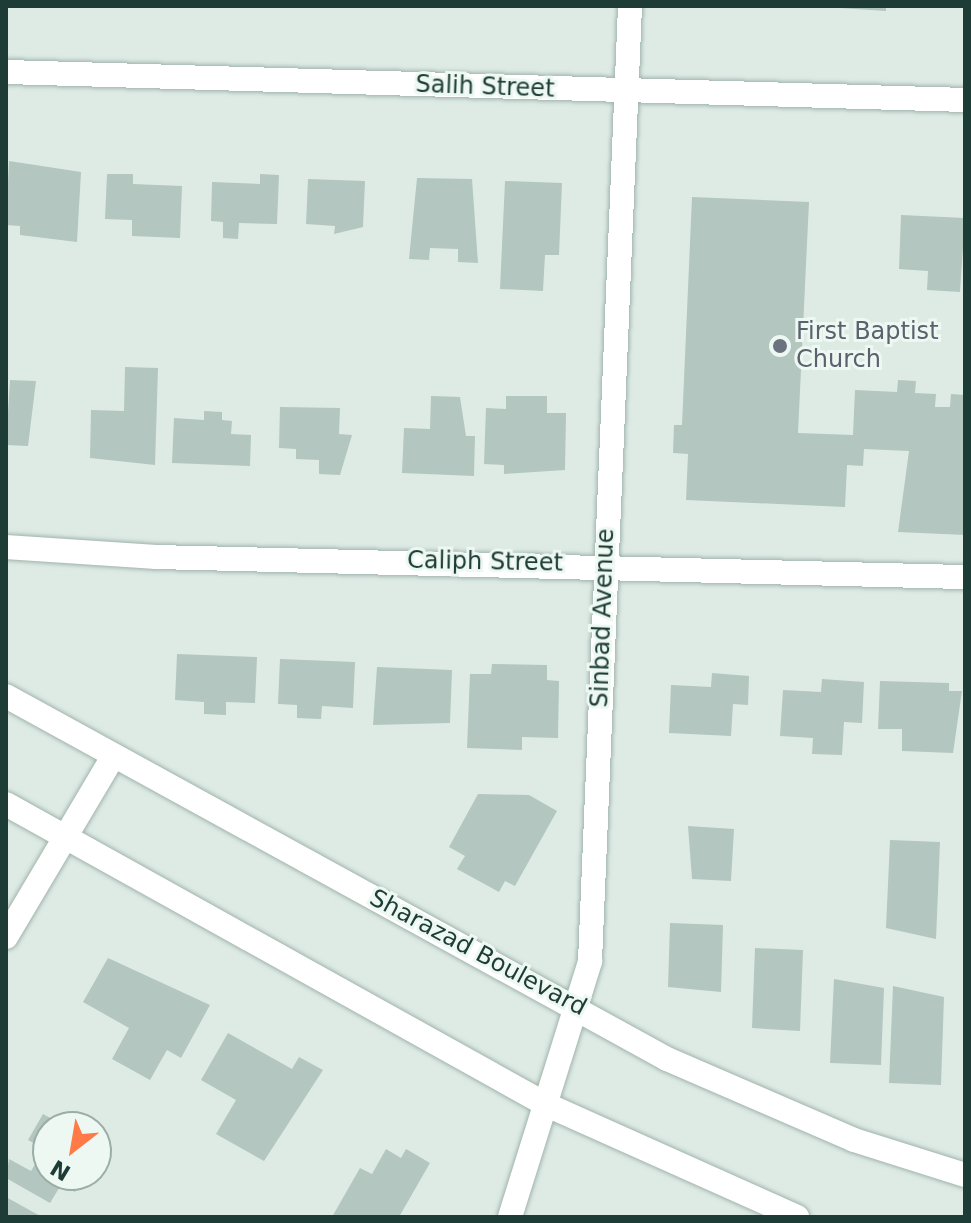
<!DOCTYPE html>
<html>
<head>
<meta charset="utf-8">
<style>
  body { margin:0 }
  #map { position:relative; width:971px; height:1223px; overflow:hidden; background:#deebe5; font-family:"DejaVu Sans",sans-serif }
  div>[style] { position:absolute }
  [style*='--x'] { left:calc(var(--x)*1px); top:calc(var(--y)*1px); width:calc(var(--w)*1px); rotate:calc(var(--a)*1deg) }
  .building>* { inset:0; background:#b3c6bf }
  .roads { filter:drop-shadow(0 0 2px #a0b3ad) drop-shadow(0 0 2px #a0b3ad) }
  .minor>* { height:24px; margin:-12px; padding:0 12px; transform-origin:12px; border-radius:12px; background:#fff }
  .tertiary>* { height:24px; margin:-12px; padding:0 12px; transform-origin:12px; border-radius:12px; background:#fff }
  .dots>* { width:22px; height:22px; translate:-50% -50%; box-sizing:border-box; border:4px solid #eef8f3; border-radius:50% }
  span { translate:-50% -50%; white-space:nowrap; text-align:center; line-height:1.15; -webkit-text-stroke:6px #eef8f3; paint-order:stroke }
  .street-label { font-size:24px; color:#1d3c35 }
  .worship-label { font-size:24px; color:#5b616d }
  .left { translate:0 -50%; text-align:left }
  .frame { position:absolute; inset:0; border:8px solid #1d3c35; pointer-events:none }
  .north { position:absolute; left:32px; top:1111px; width:80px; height:80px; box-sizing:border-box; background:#eef8f3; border:2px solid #9aada7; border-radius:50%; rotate:211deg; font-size:22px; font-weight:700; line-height:32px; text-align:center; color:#1d3c35 }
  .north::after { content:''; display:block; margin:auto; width:28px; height:36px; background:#ff7a48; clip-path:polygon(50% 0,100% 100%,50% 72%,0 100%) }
</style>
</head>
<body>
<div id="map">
  <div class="building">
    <div style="clip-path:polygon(840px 6px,886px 6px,886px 11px,840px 8px)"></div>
    <div style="clip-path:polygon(9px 161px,81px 172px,77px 242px,20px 235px,20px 226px,6px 225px)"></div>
    <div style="clip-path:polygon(107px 174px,133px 174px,133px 184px,182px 186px,180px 238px,132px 236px,132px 220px,105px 219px)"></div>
    <div style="clip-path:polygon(260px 174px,279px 175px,277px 224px,239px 223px,238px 239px,223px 238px,223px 222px,211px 221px,212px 182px,260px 184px)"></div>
    <div style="clip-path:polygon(417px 178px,472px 179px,478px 263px,458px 262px,458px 249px,430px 248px,429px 260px,409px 259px)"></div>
    <div style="clip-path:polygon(308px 179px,365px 181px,363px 227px,334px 234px,335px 226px,306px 224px)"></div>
    <div style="clip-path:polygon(505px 181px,562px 183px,559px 255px,545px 255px,543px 291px,500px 289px)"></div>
    <div style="clip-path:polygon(692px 197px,809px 202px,798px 433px,853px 435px,855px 390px,897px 392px,898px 380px,916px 381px,915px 393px,936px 394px,935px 407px,950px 407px,951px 394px,965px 395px,965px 535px,898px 532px,909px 451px,864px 449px,863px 466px,847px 465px,845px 507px,686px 500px,688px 454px,673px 453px,674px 425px,682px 425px)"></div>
    <div style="clip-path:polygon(901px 215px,965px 218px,960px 292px,927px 290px,928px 271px,899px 269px)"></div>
    <div style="clip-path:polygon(125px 367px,158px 368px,155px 465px,90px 458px,91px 410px,124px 411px)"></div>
    <div style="clip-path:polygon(10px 380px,36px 381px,28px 446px,6px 445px)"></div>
    <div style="clip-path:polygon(431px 396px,460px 397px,466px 436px,475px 436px,474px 476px,402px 473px,404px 428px,430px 429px)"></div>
    <div style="clip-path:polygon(506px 396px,547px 396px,547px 413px,566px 413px,565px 470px,504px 474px,504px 465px,484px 464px,486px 408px,506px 409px)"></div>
    <div style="clip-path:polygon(280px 407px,340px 408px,339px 434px,352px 435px,340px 475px,319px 474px,319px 460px,296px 459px,296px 449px,279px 448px)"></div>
    <div style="clip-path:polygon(204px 411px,222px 412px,222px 420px,232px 421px,231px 434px,251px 435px,250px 466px,172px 463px,174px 418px,204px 420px)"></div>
    <div style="clip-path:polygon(177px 654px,257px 657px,255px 703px,226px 702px,226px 715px,204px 714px,204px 702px,175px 700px)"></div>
    <div style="clip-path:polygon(280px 659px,355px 662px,353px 708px,322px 706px,321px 719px,297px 718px,297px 705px,278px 704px)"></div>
    <div style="clip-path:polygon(492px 664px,547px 665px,547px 680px,559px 681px,558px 738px,522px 737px,522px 750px,467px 748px,470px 674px,491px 674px)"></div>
    <div style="clip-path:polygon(377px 667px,452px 670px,450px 723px,373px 725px)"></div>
    <div style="clip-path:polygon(712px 673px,749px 676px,748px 705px,733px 704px,731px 736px,669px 733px,671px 685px,711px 687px)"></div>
    <div style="clip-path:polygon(822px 679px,864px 682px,862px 723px,844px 722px,842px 755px,812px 754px,813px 738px,780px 736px,783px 690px,821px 692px)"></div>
    <div style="clip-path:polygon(880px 681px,949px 683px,949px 691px,962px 691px,953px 753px,902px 751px,902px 729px,878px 729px)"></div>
    <div style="clip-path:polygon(478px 794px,529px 795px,557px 811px,515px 886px,505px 881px,499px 892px,457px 869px,465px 856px,449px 847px)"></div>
    <div style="clip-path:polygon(688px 826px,734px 829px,731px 881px,692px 879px)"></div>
    <div style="clip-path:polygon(890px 840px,940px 842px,936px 939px,886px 928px)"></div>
    <div style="clip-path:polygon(670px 923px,723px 925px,721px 992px,668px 987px)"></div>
    <div style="clip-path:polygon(755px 948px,803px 950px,800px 1031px,752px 1028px)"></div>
    <div style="clip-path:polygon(108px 958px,210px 1005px,181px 1058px,167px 1050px,150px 1080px,112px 1059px,129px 1028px,83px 1002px)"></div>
    <div style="clip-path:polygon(834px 979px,884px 988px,881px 1065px,830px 1063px)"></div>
    <div style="clip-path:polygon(893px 986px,944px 997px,941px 1085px,889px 1083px)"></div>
    <div style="clip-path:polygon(228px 1033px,292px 1069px,299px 1057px,323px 1070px,264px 1161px,216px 1134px,236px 1100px,201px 1080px)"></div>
    <div style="clip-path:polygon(43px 1114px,67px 1127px,48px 1127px,48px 1175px,84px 1175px,75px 1192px,61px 1185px,50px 1203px,6px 1178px,9px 1159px,31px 1171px,44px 1149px,28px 1140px)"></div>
    <div style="clip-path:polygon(386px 1149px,401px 1158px,406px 1149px,430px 1163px,399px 1217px,332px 1217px,360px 1168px,372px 1174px)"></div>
    <div style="clip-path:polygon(6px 1197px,42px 1217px,6px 1217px)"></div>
  </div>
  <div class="roads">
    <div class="minor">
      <div style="--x:6;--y:72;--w:959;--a:1.67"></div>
      <div style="--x:6;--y:547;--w:150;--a:3.8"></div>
      <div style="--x:156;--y:557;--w:809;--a:1.42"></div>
      <div style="--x:6;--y:937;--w:209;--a:-59.3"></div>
      <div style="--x:510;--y:1217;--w:268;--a:-72.6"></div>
      <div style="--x:590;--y:961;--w:956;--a:-87.6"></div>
    </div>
    <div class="tertiary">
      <div style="--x:6;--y:696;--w:754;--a:28.77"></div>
      <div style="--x:667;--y:1059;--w:204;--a:23.4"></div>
      <div style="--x:854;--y:1140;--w:116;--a:17.5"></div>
      <div style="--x:6;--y:804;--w:619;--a:29.09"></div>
      <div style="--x:547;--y:1105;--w:274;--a:24.1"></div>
    </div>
  </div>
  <div class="dots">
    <div style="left:780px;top:346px;background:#6b7280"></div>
  </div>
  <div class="street-label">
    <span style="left:485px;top:87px;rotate:2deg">Salih Street</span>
    <span style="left:485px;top:562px;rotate:1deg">Caliph Street</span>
    <span style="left:603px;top:618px;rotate:-88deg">Sinbad Avenue</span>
    <span style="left:478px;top:953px;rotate:28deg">Sharazad Boulevard</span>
  </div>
  <div class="worship-label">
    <span class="left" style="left:796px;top:346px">First Baptist<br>Church</span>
  </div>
  <div class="frame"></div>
  <div class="north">N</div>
</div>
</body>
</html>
